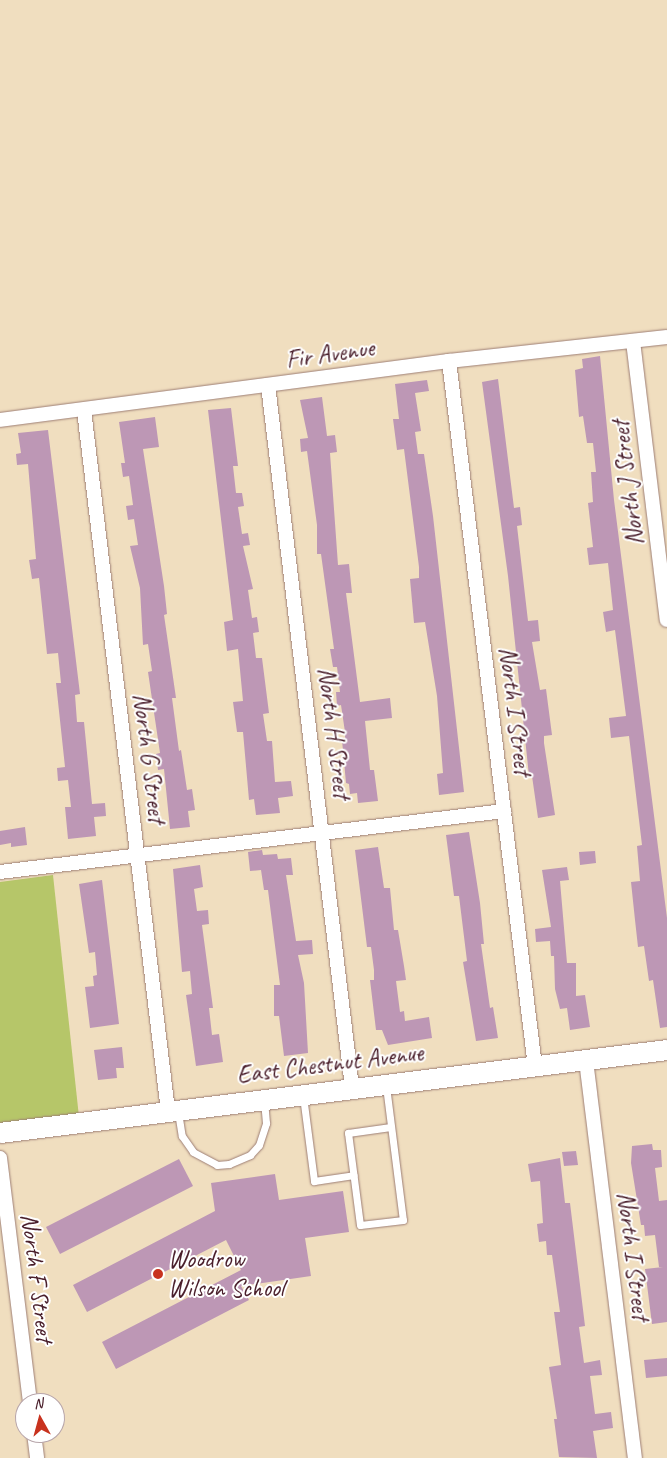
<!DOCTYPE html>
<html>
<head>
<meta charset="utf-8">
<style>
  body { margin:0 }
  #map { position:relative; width:667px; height:1458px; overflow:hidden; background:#f0debf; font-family:Caveat,sans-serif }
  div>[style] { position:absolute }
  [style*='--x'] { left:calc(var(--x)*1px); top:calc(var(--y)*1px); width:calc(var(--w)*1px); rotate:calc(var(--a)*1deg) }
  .green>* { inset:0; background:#b6c669 }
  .building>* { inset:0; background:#bd97b5 }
  .roads { filter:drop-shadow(0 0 1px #9d7e75) drop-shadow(0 0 1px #9d7e75) }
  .lane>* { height:7px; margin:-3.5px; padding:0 3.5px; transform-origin:3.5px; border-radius:3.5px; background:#fff }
  .street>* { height:14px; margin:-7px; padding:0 7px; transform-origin:7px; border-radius:7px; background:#fff }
  .secondary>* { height:20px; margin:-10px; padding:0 10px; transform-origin:10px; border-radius:10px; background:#fff }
  .dots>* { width:14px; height:14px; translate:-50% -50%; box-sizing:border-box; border:2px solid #fff; border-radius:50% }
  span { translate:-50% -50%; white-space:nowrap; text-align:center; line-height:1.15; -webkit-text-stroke:4px #fff; paint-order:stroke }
  .street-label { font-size:25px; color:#4a1f2b }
  .poi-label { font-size:25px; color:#4a1f2b }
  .left { translate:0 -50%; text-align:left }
  .north { position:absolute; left:15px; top:1393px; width:50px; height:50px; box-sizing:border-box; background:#fff; border:1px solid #b7a5aa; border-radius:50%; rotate:353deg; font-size:14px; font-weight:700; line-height:20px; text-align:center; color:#4a1f2b }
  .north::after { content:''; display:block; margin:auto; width:18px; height:22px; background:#c8321e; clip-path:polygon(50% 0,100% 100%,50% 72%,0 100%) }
</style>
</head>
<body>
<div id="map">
  <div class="green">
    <div style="clip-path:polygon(53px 875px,79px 1117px,0 1126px,0 882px)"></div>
  </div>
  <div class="building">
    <div style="clip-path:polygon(600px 356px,614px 500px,667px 918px,667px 1027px,660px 1028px,653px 980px,649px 981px,644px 946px,638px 947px,635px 920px,631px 882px,640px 881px,637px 846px,642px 845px,629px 736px,611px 738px,609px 718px,626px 716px,615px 630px,606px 632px,603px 612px,613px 610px,608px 563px,589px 565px,587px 548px,593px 547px,588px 503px,593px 502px,591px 472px,596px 472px,593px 443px,587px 443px,583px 416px,579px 417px,575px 370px,583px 368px,582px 359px)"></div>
    <div style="clip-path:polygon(498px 379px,514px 508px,520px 507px,522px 525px,517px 526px,528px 621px,538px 620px,540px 641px,532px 642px,540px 690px,546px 689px,552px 735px,544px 736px,544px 743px,555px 815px,538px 818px,532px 776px,529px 776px,508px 576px,482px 382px)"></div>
    <div style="clip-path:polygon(427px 380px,429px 391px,415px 393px,421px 431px,415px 432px,418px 454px,424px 454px,433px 516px,464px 792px,439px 795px,437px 774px,443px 773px,437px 696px,425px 622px,414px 623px,410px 579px,419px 578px,419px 567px,404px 449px,397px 450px,393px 419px,399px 419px,395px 384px)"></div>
    <div style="clip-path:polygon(322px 397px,327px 436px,335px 435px,337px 452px,330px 453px,338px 565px,349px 564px,352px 593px,346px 593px,360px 702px,390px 698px,392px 718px,365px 721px,370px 770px,374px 770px,378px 801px,358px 803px,357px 793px,350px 794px,349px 784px,346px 783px,342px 740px,345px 740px,345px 732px,341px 705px,337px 706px,336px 692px,340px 692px,337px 667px,333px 667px,330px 649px,334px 649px,321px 554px,317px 554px,317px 525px,307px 451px,301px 452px,300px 439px,308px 438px,300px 400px)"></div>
    <div style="clip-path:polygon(231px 408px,238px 466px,233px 466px,236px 493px,242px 493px,244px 506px,238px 507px,242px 534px,248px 533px,250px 545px,243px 546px,253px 589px,248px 590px,252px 618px,257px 617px,259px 632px,253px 633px,256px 658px,262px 658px,269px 713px,263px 714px,267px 741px,272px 741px,275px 782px,291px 781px,293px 796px,278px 798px,280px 813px,256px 815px,254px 799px,249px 800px,243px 732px,237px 732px,233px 702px,243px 701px,238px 649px,227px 651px,224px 622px,233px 620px,208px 410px)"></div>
    <div style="clip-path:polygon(155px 417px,159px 447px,143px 449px,164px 586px,167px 614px,164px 615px,176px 698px,172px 698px,179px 751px,181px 750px,187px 790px,192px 789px,195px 810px,188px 811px,190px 827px,170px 829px,164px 769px,158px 770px,156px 754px,160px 753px,148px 672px,152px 671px,148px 644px,143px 645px,140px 588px,130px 546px,138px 545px,134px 519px,128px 520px,126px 506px,133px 505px,129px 476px,123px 477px,121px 463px,125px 463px,119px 422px)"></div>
    <div style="clip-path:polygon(48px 430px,80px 694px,75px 695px,77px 722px,84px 722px,92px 804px,105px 803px,106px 816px,94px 817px,96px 836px,68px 839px,65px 807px,71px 807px,68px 780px,58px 781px,57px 768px,65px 767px,56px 683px,61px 683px,58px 653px,47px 654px,39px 578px,32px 579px,29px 560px,36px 559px,28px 464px,17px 465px,16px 454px,21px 453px,18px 433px)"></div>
    <div style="clip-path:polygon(25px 827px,27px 845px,11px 847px,11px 843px,0 845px,0 831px)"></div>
    <div style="clip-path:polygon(469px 832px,480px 903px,484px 944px,481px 944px,490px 1008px,493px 1007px,498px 1038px,476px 1041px,463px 962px,467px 961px,459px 896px,454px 896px,446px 835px)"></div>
    <div style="clip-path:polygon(378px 847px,384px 888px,390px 888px,394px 930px,398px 930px,404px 966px,406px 980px,396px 981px,400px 1012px,404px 1011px,405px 1021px,429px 1017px,432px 1038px,388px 1045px,382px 1030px,376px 1030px,370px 980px,374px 980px,374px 970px,371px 947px,367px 947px,355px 850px)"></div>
    <div style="clip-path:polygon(262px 850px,263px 855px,277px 854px,278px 859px,291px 858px,293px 875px,286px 875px,296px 941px,312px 940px,313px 954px,298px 955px,304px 983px,308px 1053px,284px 1056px,279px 1016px,274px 1016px,274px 985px,280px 985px,268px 890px,264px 890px,261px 870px,250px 871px,248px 852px)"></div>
    <div style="clip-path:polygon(595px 851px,596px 863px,580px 865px,579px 852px)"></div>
    <div style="clip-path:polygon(200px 865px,203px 887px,194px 889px,197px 911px,208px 910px,209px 924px,202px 925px,213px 1008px,209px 1008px,212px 1035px,219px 1034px,223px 1062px,196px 1066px,186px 995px,192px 994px,190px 971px,182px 972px,173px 869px)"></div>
    <div style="clip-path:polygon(567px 867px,569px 880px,560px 881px,567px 963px,576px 963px,576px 996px,585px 995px,590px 1027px,570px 1030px,567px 1008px,560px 1009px,555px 989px,554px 956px,551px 956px,550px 941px,536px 942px,535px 929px,551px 927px,542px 870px)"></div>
    <div style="clip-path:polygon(102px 880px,119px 1024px,90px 1028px,85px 987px,94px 986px,93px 976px,97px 975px,95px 952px,89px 953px,79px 884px)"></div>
    <div style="clip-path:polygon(122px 1047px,124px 1068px,116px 1068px,117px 1078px,98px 1080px,94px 1050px)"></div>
    <div style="clip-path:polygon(652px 1144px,653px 1150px,661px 1150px,662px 1167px,655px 1168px,659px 1201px,667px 1200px,667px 1322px,652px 1324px,645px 1269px,663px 1267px,659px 1267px,655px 1235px,645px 1236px,644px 1225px,641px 1225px,631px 1163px,632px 1146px)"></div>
    <div style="clip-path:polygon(576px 1151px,578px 1165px,564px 1166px,562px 1152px)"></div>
    <div style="clip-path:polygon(560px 1158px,565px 1203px,570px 1203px,585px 1326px,579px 1327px,584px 1363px,600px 1360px,602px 1375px,590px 1376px,595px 1414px,611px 1412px,613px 1428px,593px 1431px,597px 1458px,559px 1457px,554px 1419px,557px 1419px,549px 1367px,561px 1365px,554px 1312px,560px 1312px,552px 1255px,547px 1255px,546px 1241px,539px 1242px,537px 1224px,543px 1223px,540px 1181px,531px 1182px,528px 1164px)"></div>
    <div style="clip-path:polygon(179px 1159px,193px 1186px,60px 1254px,46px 1227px)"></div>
    <div style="clip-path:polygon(275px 1174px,279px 1200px,343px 1191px,349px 1232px,305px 1238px,311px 1276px,241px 1286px,249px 1300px,116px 1369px,102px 1342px,241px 1270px,226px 1240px,87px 1312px,73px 1285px,215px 1211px,211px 1183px)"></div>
    <div style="clip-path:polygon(667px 1358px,667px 1376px,646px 1378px,644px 1360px)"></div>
  </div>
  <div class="roads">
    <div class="lane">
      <div style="--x:386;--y:1086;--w:135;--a:82.8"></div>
      <div style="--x:403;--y:1220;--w:43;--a:173.4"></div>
      <div style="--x:360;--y:1225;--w:93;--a:-97.4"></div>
      <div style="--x:348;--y:1133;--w:43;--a:-7.9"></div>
      <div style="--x:303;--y:1096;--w:86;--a:82.6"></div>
      <div style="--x:314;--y:1181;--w:40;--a:-8.5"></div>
      <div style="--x:178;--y:1112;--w:24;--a:81"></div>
      <div style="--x:182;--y:1136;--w:19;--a:55"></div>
      <div style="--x:193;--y:1152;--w:27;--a:28"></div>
      <div style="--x:217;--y:1165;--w:12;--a:-5"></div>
      <div style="--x:229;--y:1164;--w:23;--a:-23"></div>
      <div style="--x:250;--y:1155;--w:13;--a:-48"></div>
      <div style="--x:259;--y:1145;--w:23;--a:-72"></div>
      <div style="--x:266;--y:1123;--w:21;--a:-95"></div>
    </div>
    <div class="street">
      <div style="--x:633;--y:341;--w:281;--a:83.1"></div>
      <div style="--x:449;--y:361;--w:710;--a:83.05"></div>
      <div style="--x:268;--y:385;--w:707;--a:83.18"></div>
      <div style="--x:84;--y:410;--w:706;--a:83.17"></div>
      <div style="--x:0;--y:420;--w:453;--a:-7.5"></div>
      <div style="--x:449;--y:361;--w:219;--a:-6.3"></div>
      <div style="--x:0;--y:872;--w:508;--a:-6.9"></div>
      <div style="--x:586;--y:1060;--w:401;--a:83"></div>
      <div style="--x:0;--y:1158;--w:247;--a:83"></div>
      <div style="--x:34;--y:1433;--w:25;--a:83"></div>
    </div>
    <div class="secondary">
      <div style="--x:0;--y:1133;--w:672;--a:-7.09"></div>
    </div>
  </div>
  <div class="dots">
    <div style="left:158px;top:1274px;background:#c8321e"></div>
  </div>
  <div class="street-label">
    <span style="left:330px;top:354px;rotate:-8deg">Fir Avenue</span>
    <span style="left:628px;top:483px;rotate:-97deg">North J Street</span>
    <span style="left:515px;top:711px;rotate:83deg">North I Street</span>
    <span style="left:334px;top:733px;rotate:83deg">North H Street</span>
    <span style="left:149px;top:758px;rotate:83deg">North G Street</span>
    <span style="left:330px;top:1064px;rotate:-7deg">East Chestnut Avenue</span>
    <span style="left:633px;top:1256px;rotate:83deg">North I Street</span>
    <span style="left:37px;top:1278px;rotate:83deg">North F Street</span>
  </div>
  <div class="poi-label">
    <span class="left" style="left:168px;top:1274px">Woodrow<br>Wilson School</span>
  </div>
  <div class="north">N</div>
</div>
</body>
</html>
